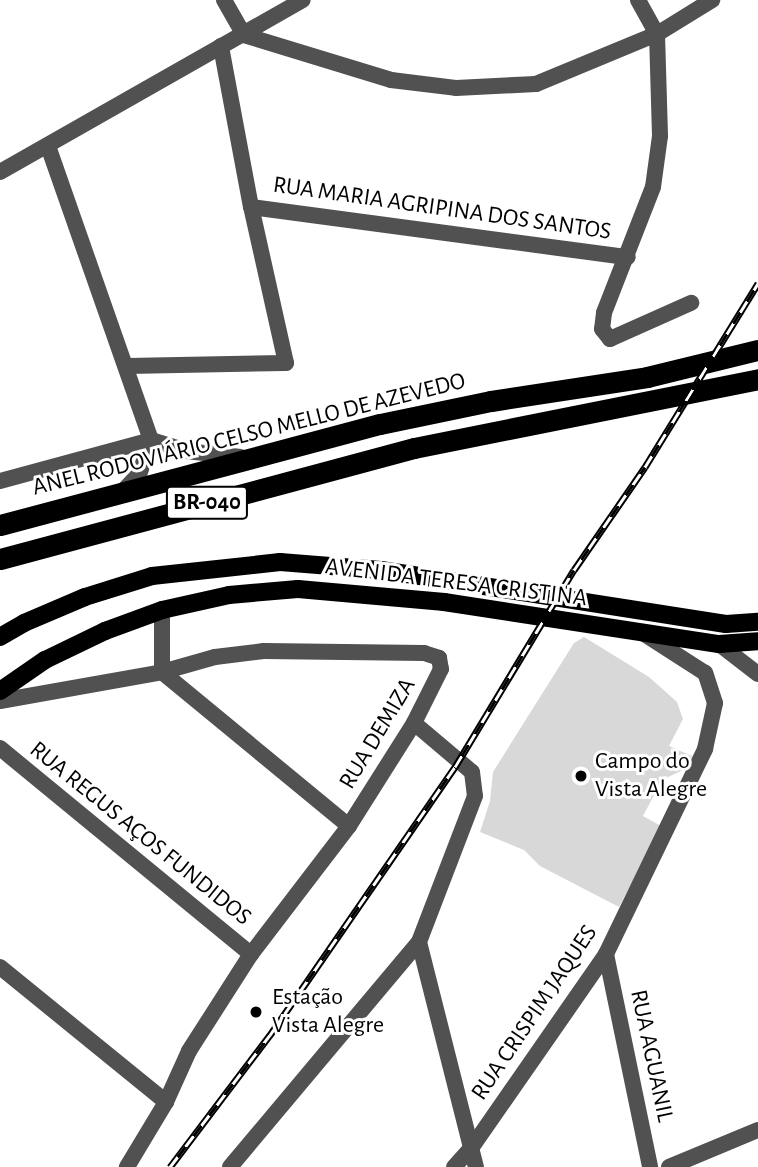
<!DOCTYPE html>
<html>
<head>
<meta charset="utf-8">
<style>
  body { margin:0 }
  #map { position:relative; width:758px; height:1167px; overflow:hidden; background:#fff; font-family:"Alegreya Sans",sans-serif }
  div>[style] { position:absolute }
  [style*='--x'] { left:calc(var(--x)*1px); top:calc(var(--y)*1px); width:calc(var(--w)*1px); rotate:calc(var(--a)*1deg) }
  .green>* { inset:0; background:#d8d8d8 }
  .minor>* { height:16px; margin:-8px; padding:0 8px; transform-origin:8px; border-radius:8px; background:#515151 }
  .major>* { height:18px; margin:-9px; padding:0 9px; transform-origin:9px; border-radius:9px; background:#000 }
  .highway>* { height:21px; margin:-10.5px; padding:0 10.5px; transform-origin:10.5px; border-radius:10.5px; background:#000 }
  .rail>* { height:7px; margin-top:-3.5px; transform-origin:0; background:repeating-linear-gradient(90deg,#fff 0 13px,#000 0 26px); box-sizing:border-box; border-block:2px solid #000 }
  .dots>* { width:19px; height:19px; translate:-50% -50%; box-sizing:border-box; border:4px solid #fff; border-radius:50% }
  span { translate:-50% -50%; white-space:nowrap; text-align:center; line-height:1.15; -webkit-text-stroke:6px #fff; paint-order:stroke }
  .shield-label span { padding:2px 5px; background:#fff; border:2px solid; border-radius:5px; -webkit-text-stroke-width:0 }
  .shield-label { font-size:23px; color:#000; font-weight:700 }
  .street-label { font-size:24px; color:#000 }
  .poi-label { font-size:24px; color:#000 }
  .left { translate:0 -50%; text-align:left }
</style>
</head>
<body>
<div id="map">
  <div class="green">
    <div style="clip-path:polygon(584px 637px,649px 677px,677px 702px,683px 719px,669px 746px,692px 756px,687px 768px,662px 780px,643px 816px,661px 826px,619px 907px,540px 866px,524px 850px,480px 832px,490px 801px,493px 772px,574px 643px)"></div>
  </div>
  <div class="minor">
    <div style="--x:224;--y:0;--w:40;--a:60.3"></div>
    <div style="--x:244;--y:35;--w:154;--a:17"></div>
    <div style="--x:391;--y:80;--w:65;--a:7"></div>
    <div style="--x:456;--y:88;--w:80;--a:-2.9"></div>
    <div style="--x:536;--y:84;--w:131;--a:-22.5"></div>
    <div style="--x:657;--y:34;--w:65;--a:-31.7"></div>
    <div style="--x:638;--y:0;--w:39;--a:61"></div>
    <div style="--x:657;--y:34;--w:102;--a:88.3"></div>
    <div style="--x:660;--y:136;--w:51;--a:97.8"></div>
    <div style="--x:653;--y:187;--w:135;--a:111.3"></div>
    <div style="--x:604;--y:313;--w:16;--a:97"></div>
    <div style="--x:602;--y:329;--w:13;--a:51"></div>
    <div style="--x:610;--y:339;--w:89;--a:-24"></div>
    <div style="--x:48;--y:146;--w:312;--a:70.7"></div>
    <div style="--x:151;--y:440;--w:36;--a:109"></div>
    <div style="--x:139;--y:474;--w:25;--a:133"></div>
    <div style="--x:0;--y:172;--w:348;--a:-29.6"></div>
    <div style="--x:251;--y:207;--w:380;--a:7.6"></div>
    <div style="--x:127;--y:366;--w:159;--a:-1.1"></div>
    <div style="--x:286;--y:363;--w:160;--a:-102.6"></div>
    <div style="--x:251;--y:207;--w:164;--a:-100.6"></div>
    <div style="--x:151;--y:440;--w:37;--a:17"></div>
    <div style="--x:186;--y:451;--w:55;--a:6.2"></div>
    <div style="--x:0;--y:481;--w:156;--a:-15.2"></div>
    <div style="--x:719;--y:644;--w:49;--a:37.6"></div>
    <div style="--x:162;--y:672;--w:242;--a:39.5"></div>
    <div style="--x:162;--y:672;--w:62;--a:-90"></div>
    <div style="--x:0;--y:701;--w:165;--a:-10.1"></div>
    <div style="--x:162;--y:672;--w:55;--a:-15.8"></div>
    <div style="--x:215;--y:657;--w:49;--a:-7"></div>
    <div style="--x:264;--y:651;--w:160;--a:0.7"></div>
    <div style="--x:424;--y:653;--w:16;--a:18"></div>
    <div style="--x:439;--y:658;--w:11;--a:80"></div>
    <div style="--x:441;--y:669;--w:60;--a:116.6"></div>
    <div style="--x:414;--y:723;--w:122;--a:122.3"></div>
    <div style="--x:349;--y:826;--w:161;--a:127.4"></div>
    <div style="--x:251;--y:954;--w:115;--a:122.6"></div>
    <div style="--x:189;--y:1051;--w:56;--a:114.3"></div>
    <div style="--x:166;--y:1102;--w:76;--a:121"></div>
    <div style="--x:414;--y:723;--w:76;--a:40.2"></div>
    <div style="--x:472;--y:772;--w:24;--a:83"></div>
    <div style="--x:475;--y:796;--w:156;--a:111"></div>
    <div style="--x:419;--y:942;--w:232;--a:75.8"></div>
    <div style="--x:0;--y:748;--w:325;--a:39.4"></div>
    <div style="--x:606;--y:954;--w:217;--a:78.3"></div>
    <div style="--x:0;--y:967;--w:214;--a:39.1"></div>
    <div style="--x:230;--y:1167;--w:294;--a:-50"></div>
    <div style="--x:454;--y:1167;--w:27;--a:-48"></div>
    <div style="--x:472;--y:1147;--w:235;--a:-55.2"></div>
    <div style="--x:606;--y:954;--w:228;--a:-64.2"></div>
    <div style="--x:705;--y:749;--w:47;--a:-77.7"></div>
    <div style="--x:715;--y:703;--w:32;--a:-108"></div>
    <div style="--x:705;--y:673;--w:74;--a:-147.2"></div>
    <div style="--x:669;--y:1167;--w:96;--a:-22.6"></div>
  </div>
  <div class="major">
    <div style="--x:0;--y:637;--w:28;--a:-30"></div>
    <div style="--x:24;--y:623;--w:66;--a:-23.1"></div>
    <div style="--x:85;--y:597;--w:70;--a:-17.4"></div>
    <div style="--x:152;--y:576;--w:129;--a:-6.2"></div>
    <div style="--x:280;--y:562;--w:101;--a:4.5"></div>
    <div style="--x:381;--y:570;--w:349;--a:8.9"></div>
    <div style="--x:726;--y:624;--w:32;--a:-4"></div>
    <div style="--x:0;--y:691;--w:55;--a:-34.6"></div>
    <div style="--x:45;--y:660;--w:67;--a:-25.8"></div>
    <div style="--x:105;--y:631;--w:61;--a:-20.2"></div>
    <div style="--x:162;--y:610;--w:69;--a:-12.6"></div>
    <div style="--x:229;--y:595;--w:69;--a:-5"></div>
    <div style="--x:298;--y:589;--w:147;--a:5.1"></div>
    <div style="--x:444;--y:602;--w:278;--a:8.7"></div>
    <div style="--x:719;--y:644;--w:39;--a:-4"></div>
  </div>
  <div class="highway">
    <div style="--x:0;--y:525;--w:393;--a:-14.9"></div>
    <div style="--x:380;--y:424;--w:113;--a:-11.7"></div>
    <div style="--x:491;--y:401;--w:158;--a:-8.7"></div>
    <div style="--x:647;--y:377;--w:114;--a:-13.7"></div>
    <div style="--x:0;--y:559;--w:429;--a:-15"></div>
    <div style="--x:414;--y:448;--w:351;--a:-11.3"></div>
  </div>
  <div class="rail">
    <div style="--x:170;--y:1167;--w:166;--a:-52.9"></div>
    <div style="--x:270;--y:1035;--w:326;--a:-55.4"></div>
    <div style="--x:455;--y:767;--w:230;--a:-58.9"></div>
    <div style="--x:574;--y:570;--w:125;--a:-55.4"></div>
    <div style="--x:645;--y:467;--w:216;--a:-58.4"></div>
  </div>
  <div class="dots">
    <div style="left:581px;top:776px;background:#000"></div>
    <div style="left:256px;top:1012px;background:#000"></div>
  </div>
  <div class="shield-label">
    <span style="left:207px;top:503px">BR-040</span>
  </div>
  <div class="street-label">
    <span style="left:442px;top:209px;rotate:8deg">RUA MARIA AGRIPINA DOS SANTOS</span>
    <span style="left:249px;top:435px;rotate:-14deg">ANEL RODOVIÁRIO CELSO MELLO DE AZEVEDO</span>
    <span style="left:456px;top:583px;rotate:7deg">AVENIDA TERESA CRISTINA</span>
    <span style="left:378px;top:734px;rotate:-59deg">RUA DEMIZA</span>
    <span style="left:140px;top:834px;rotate:39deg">RUA REGUS AÇOS FUNDIDOS</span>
    <span style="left:535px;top:1013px;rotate:-56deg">RUA CRISPIM JAQUES</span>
    <span style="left:651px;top:1056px;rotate:78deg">RUA AGUANIL</span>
  </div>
  <div class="poi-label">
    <span class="left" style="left:595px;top:776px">Campo do<br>Vista Alegre</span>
    <span class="left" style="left:272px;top:1012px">Estação<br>Vista Alegre</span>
  </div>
</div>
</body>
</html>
